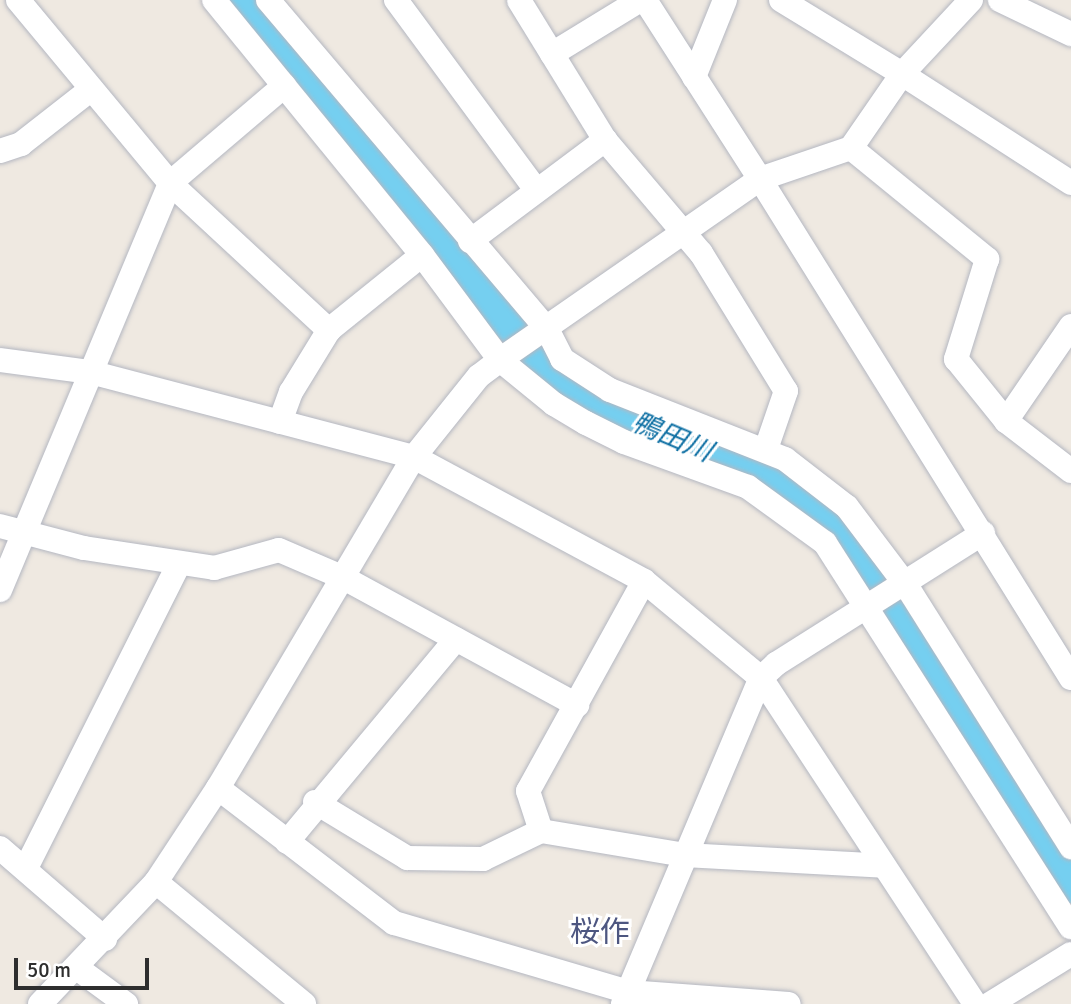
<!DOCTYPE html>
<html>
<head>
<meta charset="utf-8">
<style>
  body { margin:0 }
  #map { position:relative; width:1071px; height:1004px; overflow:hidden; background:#efe9e1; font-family:Signika,"Noto Sans JP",sans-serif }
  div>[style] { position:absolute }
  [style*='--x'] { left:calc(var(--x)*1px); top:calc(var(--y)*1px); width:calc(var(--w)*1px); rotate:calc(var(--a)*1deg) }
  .river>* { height:32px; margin:-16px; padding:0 16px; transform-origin:16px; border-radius:16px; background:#75cff0 }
  .roads { filter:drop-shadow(0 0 2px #b4b7c1) drop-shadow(0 0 2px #b4b7c1) }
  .minor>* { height:24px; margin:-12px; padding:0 12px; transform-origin:12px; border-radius:12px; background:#fff }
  span { translate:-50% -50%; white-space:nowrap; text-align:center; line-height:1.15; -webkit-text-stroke:6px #fff; paint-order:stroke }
  .water-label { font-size:28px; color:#0d6fa3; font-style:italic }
  .quarter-label { font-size:30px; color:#4d5680 }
  .scale { position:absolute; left:14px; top:958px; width:135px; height:32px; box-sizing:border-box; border:4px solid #2e2e2e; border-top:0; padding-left:9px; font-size:21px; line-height:24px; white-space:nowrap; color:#2e2e2e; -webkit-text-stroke:5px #fff; paint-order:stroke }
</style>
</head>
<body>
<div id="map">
  <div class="river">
    <div style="--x:243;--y:0;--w:464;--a:50.7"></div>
    <div style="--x:537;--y:359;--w:67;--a:37.7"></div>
    <div style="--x:590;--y:400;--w:90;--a:25.7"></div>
    <div style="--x:671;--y:439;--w:114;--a:20"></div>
    <div style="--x:778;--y:478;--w:58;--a:35.9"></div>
    <div style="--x:825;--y:512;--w:86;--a:52.1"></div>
    <div style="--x:878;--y:580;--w:363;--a:57.9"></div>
  </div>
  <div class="roads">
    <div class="minor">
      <div style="--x:18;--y:0;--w:238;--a:50.3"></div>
      <div style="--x:170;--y:183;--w:217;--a:42.8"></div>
      <div style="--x:268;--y:0;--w:431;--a:49.7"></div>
      <div style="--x:547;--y:329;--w:34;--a:63"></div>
      <div style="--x:562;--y:359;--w:57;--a:32.9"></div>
      <div style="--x:610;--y:390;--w:188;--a:21.5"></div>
      <div style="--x:785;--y:459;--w:78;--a:37.7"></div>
      <div style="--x:847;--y:507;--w:98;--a:52.9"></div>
      <div style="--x:906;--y:585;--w:310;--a:57.8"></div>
      <div style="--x:396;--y:0;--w:236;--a:53.6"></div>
      <div style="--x:645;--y:0;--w:213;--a:57.3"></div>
      <div style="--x:760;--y:179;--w:317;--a:145.2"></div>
      <div style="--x:500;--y:360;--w:70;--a:39.2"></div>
      <div style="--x:554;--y:404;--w:37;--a:31"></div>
      <div style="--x:586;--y:423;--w:42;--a:26.6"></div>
      <div style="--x:624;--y:442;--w:132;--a:19.9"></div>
      <div style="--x:748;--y:487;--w:95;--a:36"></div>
      <div style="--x:825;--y:543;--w:456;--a:57.4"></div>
      <div style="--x:781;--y:0;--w:142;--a:31.4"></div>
      <div style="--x:902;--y:74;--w:90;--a:124.6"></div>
      <div style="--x:851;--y:148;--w:96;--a:161.2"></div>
      <div style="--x:760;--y:179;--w:588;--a:58.07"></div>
      <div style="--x:971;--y:0;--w:101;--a:133"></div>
      <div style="--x:902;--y:74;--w:201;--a:32.8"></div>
      <div style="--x:1000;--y:0;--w:79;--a:25.6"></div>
      <div style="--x:552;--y:54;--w:103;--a:-31.5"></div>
      <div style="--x:694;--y:77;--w:83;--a:-68.1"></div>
      <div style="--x:605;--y:140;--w:148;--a:49.7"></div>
      <div style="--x:701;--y:253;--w:162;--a:58.4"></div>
      <div style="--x:786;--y:391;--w:61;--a:109"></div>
      <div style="--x:851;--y:148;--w:176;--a:39.2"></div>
      <div style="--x:987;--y:259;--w:105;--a:107.2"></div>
      <div style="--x:956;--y:359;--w:80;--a:51.1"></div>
      <div style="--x:1006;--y:421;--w:82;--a:37.6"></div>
      <div style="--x:0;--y:151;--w:22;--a:-18"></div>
      <div style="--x:21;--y:144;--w:88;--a:-38"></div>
      <div style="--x:470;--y:241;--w:169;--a:-36.8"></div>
      <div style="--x:605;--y:140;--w:164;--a:-121.6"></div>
      <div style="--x:0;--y:360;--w:91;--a:7.6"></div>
      <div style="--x:90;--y:372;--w:335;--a:14.7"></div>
      <div style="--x:414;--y:457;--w:261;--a:28.3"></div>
      <div style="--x:644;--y:581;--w:152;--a:39.7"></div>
      <div style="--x:761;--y:678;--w:390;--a:56.7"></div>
      <div style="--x:1006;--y:421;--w:115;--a:-55.6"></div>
      <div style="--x:280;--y:422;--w:32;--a:-70"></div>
      <div style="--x:291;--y:392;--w:73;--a:-58.5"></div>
      <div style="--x:329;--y:330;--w:119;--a:-38.9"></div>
      <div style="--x:0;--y:526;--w:87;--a:14.7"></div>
      <div style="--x:84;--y:548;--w:132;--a:8.7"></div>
      <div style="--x:214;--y:568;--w:67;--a:-15.5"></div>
      <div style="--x:279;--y:550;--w:69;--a:23.2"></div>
      <div style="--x:342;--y:577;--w:268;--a:28.6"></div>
      <div style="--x:644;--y:581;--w:240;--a:118.9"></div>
      <div style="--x:528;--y:791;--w:42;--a:72"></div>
      <div style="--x:541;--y:831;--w:145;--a:9.5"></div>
      <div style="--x:684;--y:855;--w:200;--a:3.1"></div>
      <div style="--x:0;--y:590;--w:441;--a:-67.3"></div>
      <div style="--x:170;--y:183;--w:150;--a:-40.4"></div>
      <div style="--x:218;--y:788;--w:222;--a:37.5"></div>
      <div style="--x:394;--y:923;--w:244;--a:16.4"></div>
      <div style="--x:628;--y:992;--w:161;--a:4.3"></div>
      <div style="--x:315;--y:802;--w:108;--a:31.3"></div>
      <div style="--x:407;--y:858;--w:76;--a:0.8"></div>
      <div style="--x:483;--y:859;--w:64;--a:-25.8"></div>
      <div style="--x:287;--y:842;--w:264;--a:-50.2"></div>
      <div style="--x:0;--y:848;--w:139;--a:40.9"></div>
      <div style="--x:26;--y:868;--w:340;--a:-63.3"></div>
      <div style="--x:156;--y:882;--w:192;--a:39.5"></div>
      <div style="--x:77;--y:968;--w:61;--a:36.3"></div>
      <div style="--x:40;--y:1004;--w:168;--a:-46.4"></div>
      <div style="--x:156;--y:882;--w:113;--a:-56.6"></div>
      <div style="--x:218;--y:788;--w:385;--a:-59.4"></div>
      <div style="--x:414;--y:457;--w:104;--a:-51.3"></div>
      <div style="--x:479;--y:376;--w:26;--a:-37"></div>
      <div style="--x:500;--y:360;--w:131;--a:-126.6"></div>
      <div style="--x:422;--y:255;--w:329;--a:-129.2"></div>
      <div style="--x:623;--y:1004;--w:354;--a:-67.1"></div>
      <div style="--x:761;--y:678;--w:21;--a:-43"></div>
      <div style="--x:776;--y:664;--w:245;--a:-32.3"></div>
      <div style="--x:990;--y:1004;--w:95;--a:-31.7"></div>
    </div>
  </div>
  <div class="water-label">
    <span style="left:672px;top:437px;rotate:23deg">鴨田川</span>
  </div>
  <div class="quarter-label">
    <span style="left:600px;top:933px">桜作</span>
  </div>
  <div class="scale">50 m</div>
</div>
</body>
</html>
